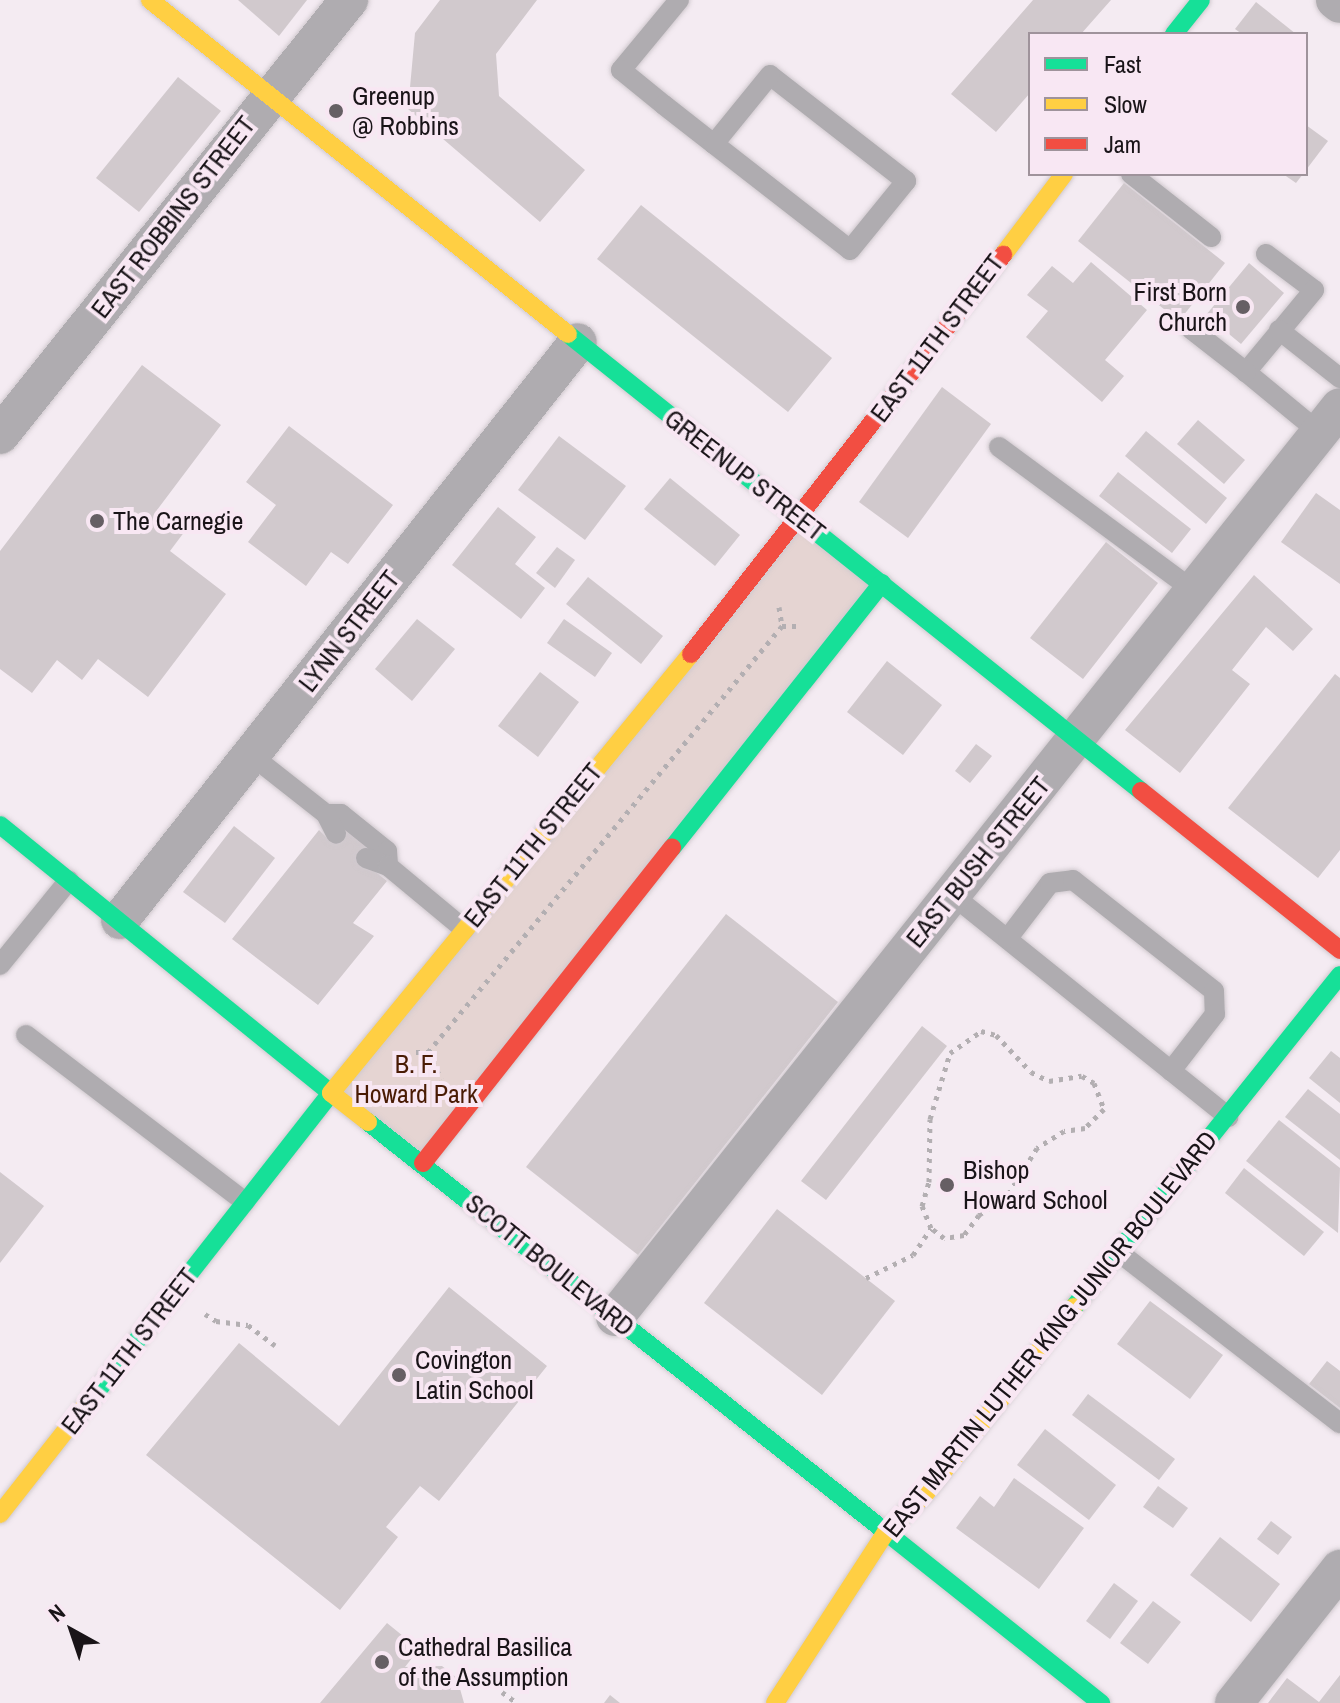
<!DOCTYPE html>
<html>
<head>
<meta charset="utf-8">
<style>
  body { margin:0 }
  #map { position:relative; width:1340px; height:1703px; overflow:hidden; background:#f4ebf2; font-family:"Archivo Narrow",sans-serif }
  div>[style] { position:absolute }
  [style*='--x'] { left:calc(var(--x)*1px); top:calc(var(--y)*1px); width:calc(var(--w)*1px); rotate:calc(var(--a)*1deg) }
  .green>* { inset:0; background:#e5d4d2 }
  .building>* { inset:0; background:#d1c9cd }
  .path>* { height:5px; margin-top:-2.5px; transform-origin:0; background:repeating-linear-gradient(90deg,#b3afb2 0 4px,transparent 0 10px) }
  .roads { filter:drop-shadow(0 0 2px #d0c9ce) drop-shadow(0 0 2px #d0c9ce) }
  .lane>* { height:20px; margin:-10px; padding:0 10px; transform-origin:10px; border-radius:10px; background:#afacb0 }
  .street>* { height:38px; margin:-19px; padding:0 19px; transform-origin:19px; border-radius:19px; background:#afacb0 }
  .fast>* { height:18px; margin:-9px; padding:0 9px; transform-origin:9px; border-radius:9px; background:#16e098 }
  .slow>* { height:18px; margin:-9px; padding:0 9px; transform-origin:9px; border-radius:9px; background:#ffcf43 }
  .jam>* { height:18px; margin:-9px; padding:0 9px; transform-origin:9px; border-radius:9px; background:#f24e42 }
  .dots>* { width:22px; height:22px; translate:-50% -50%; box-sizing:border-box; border:4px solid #f8e7f3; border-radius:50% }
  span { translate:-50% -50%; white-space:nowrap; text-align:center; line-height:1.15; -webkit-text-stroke:8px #f8e7f3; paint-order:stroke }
  .poi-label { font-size:26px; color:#191418 }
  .left { translate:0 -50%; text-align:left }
  .right { translate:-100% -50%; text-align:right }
  .street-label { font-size:26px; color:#191418 }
  .park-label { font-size:26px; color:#491b04 }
  .legend { position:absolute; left:1028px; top:32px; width:280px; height:144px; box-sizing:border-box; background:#f8e7f3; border:2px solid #9f939b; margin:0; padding:10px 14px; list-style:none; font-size:24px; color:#191418 }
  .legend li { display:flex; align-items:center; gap:16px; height:40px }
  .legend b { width:40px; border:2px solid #9f939b }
  .north { position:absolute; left:32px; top:1591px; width:80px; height:80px; -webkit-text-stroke:6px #f8e7f3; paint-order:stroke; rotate:320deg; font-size:22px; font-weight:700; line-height:32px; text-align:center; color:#191418 }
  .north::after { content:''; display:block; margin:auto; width:28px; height:36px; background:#191418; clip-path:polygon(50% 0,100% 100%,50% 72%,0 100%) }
</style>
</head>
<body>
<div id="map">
  <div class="green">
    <div style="clip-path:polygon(801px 519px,882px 583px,423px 1163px,331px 1093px)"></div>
  </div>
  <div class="building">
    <div style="clip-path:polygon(238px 0,307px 0,279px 36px)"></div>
    <div style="clip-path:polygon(440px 0,537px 0,496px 54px,499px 96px,585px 170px,540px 222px,408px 109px,415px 33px)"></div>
    <div style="clip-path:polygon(1033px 0,1111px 0,1081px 34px,1030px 34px,1030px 93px,996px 132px,951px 94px)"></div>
    <div style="clip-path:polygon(1256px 2px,1296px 34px,1242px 34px,1235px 29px)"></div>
    <div style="clip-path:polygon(178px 77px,221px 111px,139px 212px,96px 178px)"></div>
    <div style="clip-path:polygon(1306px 125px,1328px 141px,1306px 170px)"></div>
    <div style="clip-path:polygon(1283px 174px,1303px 174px,1296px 183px)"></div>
    <div style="clip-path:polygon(1124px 183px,1225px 263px,1179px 321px,1078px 241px)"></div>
    <div style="clip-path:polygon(641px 205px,832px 358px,788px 412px,597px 259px)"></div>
    <div style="clip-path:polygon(1091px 262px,1147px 310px,1105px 360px,1124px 376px,1102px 402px,1026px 337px,1048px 311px,1027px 295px,1052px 266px,1073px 283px)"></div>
    <div style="clip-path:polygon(1249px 263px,1284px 293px,1241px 344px,1206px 315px)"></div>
    <div style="clip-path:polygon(142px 365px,221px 425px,157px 510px,185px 531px,170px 551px,226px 594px,148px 697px,98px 659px,82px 680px,57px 660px,32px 693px,0 669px,0 551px)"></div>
    <div style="clip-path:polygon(942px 387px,991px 424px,908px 538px,859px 502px)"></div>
    <div style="clip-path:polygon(1198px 420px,1245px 460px,1224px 484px,1177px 444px)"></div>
    <div style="clip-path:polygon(289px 426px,393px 505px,348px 564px,331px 552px,306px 586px,248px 542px,276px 505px,246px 482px)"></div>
    <div style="clip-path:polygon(1146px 431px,1227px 498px,1206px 524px,1125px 456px)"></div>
    <div style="clip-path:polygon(559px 436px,626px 486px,585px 540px,518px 490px)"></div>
    <div style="clip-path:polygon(1118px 472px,1191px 529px,1172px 553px,1099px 496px)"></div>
    <div style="clip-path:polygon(670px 478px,740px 535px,715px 566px,644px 509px)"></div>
    <div style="clip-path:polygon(1316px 493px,1340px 510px,1340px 584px,1281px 542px)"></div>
    <div style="clip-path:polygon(498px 507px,536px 537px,515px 564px,545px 588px,521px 619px,452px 565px)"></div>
    <div style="clip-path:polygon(1106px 542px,1158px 583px,1083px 679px,1030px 638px)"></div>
    <div style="clip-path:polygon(557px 547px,575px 560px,555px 588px,536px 573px)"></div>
    <div style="clip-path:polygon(1254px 575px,1313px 629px,1293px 651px,1266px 627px,1232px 670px,1250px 684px,1180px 773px,1125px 730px)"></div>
    <div style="clip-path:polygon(588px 577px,663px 636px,641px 664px,566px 604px)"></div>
    <div style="clip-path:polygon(417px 619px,455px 649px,412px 701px,375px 669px)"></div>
    <div style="clip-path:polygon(564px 619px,612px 653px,595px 677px,547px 643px)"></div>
    <div style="clip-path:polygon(887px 661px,942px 705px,903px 755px,847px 712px)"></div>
    <div style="clip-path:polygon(540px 672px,579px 702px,538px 757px,498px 726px)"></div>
    <div style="clip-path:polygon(1335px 674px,1340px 678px,1340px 850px,1318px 878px,1228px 808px)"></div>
    <div style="clip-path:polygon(976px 744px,992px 756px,970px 783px,955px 771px)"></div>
    <div style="clip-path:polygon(347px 821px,376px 845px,363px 862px,387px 881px,353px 923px,374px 936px,318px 1005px,232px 939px,319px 830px,330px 841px)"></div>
    <div style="clip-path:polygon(234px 826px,275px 858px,225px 923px,183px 892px)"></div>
    <div style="clip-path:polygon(726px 914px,838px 1002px,638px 1255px,526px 1167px)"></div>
    <div style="clip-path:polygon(922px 1026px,947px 1046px,826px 1200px,801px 1181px)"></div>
    <div style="clip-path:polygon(1331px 1051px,1340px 1058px,1340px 1103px,1309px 1078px)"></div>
    <div style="clip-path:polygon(1308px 1089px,1340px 1114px,1340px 1160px,1285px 1117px)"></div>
    <div style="clip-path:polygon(1279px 1120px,1340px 1168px,1338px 1233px,1246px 1161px)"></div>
    <div style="clip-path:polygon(1244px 1168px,1324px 1232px,1304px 1256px,1225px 1193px)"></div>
    <div style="clip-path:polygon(0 1172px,44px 1206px,0 1263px)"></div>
    <div style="clip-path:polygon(777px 1209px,895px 1301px,822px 1395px,704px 1303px)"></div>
    <div style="clip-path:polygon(449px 1287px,547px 1366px,439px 1501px,420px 1486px,386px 1527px,398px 1537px,340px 1610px,146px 1455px,239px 1343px,339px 1426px)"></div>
    <div style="clip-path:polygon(1150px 1301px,1223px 1355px,1190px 1399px,1117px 1344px)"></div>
    <div style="clip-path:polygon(1327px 1361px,1340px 1371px,1340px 1408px,1309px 1384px)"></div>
    <div style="clip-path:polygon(1088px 1394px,1175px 1459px,1159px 1480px,1072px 1415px)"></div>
    <div style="clip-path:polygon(1045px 1429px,1116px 1485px,1089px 1520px,1017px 1465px)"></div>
    <div style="clip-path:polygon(1014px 1478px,1084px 1528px,1039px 1589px,956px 1528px,980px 1496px,994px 1507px)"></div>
    <div style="clip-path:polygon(1158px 1486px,1188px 1508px,1173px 1528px,1143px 1507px)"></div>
    <div style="clip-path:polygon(1271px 1521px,1292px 1537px,1278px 1555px,1257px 1539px)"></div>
    <div style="clip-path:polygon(1220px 1537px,1280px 1584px,1251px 1622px,1190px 1575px)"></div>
    <div style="clip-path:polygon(1114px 1583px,1138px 1601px,1110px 1639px,1086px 1621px)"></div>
    <div style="clip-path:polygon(1153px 1601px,1181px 1622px,1148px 1664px,1120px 1643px)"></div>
    <div style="clip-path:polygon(387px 1623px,419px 1649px,405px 1667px,442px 1666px,457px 1678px,464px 1703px,320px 1703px)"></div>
    <div style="clip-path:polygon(1340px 1675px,1340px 1703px,1268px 1703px,1287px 1678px,1319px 1702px)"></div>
    <div style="clip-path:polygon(610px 1695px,620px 1703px,604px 1703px)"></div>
  </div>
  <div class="path">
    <div style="--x:779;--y:607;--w:19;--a:81"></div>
    <div style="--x:782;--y:626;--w:15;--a:0"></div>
    <div style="--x:981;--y:1031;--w:16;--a:15"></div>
    <div style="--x:996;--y:1035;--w:51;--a:46.6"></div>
    <div style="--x:1031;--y:1072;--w:20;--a:27"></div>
    <div style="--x:1049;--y:1081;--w:33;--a:-9"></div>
    <div style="--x:1082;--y:1076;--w:14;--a:30"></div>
    <div style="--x:1094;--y:1083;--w:28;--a:69"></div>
    <div style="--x:1104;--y:1109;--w:27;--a:135"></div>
    <div style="--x:1085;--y:1128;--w:21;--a:172"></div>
    <div style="--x:1064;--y:1131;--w:32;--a:148"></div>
    <div style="--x:1037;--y:1148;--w:57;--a:122"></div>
    <div style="--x:1007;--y:1196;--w:34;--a:146"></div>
    <div style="--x:979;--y:1215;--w:25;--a:127"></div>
    <div style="--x:964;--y:1235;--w:20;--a:171"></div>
    <div style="--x:944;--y:1238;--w:16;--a:-142"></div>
    <div style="--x:931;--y:1228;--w:24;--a:-112"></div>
    <div style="--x:922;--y:1206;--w:25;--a:-74"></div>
    <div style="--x:929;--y:1182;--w:63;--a:-89.1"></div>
    <div style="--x:930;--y:1119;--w:69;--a:-73.1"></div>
    <div style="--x:950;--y:1053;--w:38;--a:-35"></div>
    <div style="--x:416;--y:1052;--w:12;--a:0"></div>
    <div style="--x:428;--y:1052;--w:30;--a:64"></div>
    <div style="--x:428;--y:1052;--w:554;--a:-50.27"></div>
    <div style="--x:866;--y:1278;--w:52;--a:-26.1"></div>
    <div style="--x:913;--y:1255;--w:32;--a:-56"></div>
    <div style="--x:205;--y:1314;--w:13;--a:32"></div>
    <div style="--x:216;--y:1321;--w:32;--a:7"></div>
    <div style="--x:248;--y:1325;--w:34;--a:37"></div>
    <div style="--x:502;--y:1692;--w:19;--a:36"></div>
  </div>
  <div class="roads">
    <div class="lane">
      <div style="--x:679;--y:0;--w:91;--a:129.6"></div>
      <div style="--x:621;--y:70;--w:55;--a:39.1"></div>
      <div style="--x:664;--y:105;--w:63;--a:38"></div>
      <div style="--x:714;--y:144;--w:172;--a:37.9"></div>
      <div style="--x:850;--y:250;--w:89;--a:-50.9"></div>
      <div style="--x:906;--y:181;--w:172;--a:-142.1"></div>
      <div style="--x:770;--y:75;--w:89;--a:129.1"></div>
      <div style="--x:1131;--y:174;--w:102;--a:38.2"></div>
      <div style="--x:1266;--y:254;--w:60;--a:36.9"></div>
      <div style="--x:1314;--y:290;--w:107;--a:129.7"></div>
      <div style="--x:1246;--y:372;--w:96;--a:39.5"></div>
      <div style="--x:1191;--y:329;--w:70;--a:38"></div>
      <div style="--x:1279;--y:330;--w:78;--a:38.2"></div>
      <div style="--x:999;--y:447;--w:242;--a:36.4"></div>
      <div style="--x:251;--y:755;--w:95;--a:38.2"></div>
      <div style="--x:326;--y:814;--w:15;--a:0"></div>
      <div style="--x:341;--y:814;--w:59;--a:38.8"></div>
      <div style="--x:387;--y:851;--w:15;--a:86"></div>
      <div style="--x:326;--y:814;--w:22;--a:63"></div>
      <div style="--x:366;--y:858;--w:23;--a:20"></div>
      <div style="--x:388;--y:866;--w:99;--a:39.7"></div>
      <div style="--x:951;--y:894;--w:356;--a:38.8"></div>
      <div style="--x:1008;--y:938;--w:69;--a:-52.6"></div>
      <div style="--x:1050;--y:883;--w:23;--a:-7"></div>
      <div style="--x:1073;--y:880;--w:179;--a:38.2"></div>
      <div style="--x:1214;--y:991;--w:23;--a:88"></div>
      <div style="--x:1215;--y:1014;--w:72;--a:127.7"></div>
      <div style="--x:0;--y:965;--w:109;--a:-50.9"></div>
      <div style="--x:26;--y:1035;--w:275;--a:37.3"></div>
      <div style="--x:1121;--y:1254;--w:277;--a:37.7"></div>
    </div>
    <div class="street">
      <div style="--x:1335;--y:0;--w:6;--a:39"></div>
      <div style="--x:0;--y:435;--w:558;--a:-51.26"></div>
      <div style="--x:120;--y:920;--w:737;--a:-51.61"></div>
      <div style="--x:615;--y:1317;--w:1163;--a:-51.46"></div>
      <div style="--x:1234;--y:1703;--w:171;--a:-51.7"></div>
    </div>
    <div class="fast">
      <div style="--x:1174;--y:34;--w:43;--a:-51.5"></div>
      <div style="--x:568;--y:334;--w:733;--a:38.57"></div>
      <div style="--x:0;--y:825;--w:426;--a:39"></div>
      <div style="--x:331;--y:1093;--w:385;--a:128.1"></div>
      <div style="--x:672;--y:848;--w:338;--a:-51.6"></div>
      <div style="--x:368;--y:1122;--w:661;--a:38.36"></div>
      <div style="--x:1074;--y:1307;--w:425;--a:-51.3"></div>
      <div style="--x:886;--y:1532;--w:275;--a:38.5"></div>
    </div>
    <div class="slow">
      <div style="--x:150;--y:0;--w:535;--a:38.63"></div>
      <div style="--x:1003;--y:255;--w:101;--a:-53"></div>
      <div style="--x:368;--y:1122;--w:47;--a:-141.9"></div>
      <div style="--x:331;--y:1093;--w:568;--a:-50.65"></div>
      <div style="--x:0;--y:1514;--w:150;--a:-51.8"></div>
      <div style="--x:775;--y:1703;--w:204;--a:-57"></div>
      <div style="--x:886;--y:1532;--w:54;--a:-44.3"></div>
      <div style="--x:925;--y:1494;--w:239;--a:-51.5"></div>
    </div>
    <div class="jam">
      <div style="--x:691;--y:654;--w:507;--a:-51.98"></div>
      <div style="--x:1141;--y:791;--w:255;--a:38.6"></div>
      <div style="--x:423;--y:1163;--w:402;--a:-51.7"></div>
    </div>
  </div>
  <div class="dots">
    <div style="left:336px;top:111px;background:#665f64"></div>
    <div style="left:1243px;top:307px;background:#665f64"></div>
    <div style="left:97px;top:521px;background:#665f64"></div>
    <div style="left:947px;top:1185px;background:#665f64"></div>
    <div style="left:399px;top:1375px;background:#665f64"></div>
    <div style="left:382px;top:1662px;background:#665f64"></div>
  </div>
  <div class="poi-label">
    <span class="left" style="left:352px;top:111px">Greenup<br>@ Robbins</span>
    <span class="right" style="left:1227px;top:307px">First Born<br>Church</span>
    <span class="left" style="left:113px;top:521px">The Carnegie</span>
    <span class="left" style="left:963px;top:1185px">Bishop<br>Howard School</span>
    <span class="left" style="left:415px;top:1375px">Covington<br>Latin School</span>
    <span class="left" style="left:398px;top:1662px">Cathedral Basilica<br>of the Assumption</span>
  </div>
  <div class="street-label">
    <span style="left:173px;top:217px;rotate:-52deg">EAST ROBBINS STREET</span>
    <span style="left:937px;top:338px;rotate:-53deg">EAST 11TH STREET</span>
    <span style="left:745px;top:475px;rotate:38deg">GREENUP STREET</span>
    <span style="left:349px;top:631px;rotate:-52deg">LYNN STREET</span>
    <span style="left:533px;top:845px;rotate:-51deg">EAST 11TH STREET</span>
    <span style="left:978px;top:862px;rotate:-51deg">EAST BUSH STREET</span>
    <span style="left:550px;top:1265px;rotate:39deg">SCOTT BOULEVARD</span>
    <span style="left:1050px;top:1334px;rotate:-51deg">EAST MARTIN LUTHER KING JUNIOR BOULEVARD</span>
    <span style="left:129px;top:1351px;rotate:-52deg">EAST 11TH STREET</span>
  </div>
  <div class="park-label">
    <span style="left:416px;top:1079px">B. F.<br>Howard Park</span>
  </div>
  <ul class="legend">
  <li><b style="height:10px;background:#16e098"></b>Fast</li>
  <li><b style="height:10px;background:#ffcf43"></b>Slow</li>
  <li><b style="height:10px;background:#f24e42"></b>Jam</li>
  </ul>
  <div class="north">N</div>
</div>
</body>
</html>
